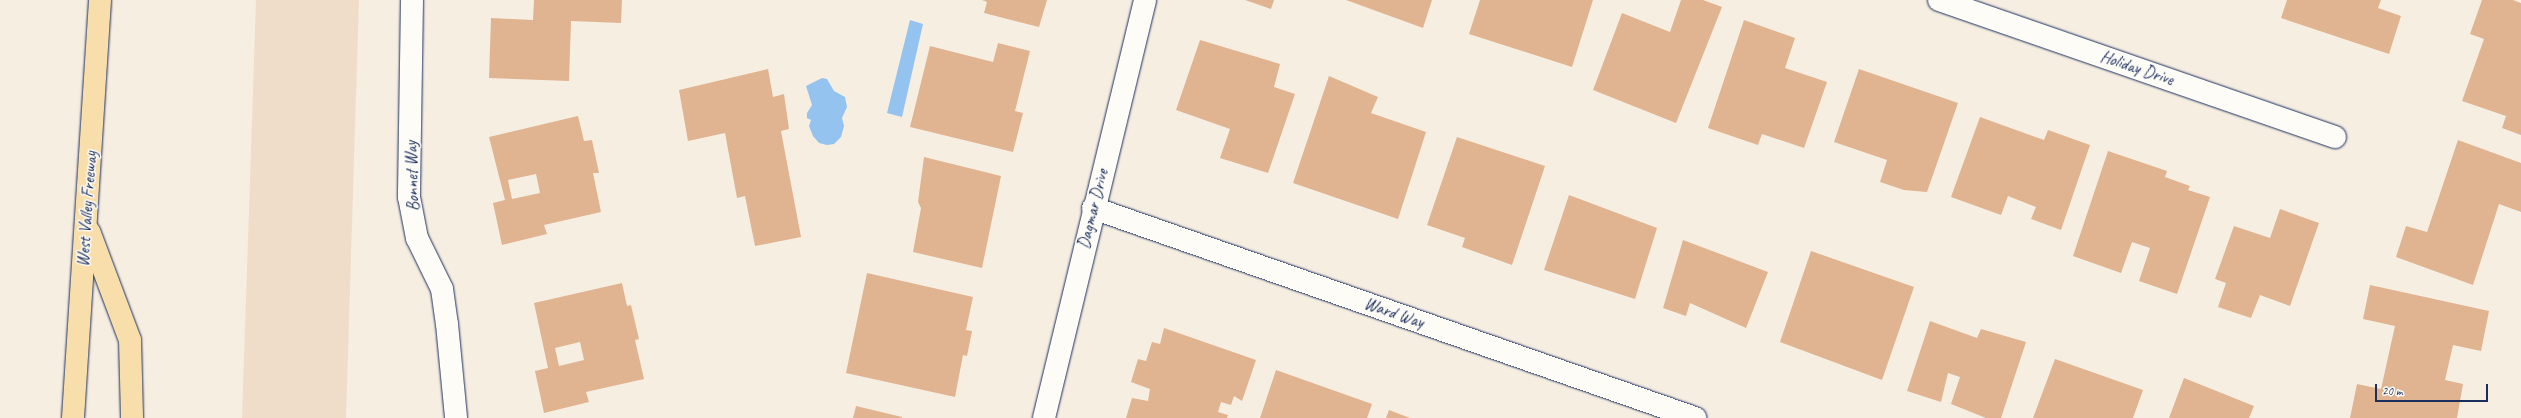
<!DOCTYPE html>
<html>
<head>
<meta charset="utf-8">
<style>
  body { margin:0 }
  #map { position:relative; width:2521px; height:418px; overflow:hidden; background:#f7eee2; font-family:Caveat,sans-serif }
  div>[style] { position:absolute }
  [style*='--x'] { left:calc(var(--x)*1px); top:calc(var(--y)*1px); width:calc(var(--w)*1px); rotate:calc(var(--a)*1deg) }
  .built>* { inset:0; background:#f0ddc9 }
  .water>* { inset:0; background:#95c3ef }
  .building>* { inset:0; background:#e0b490 }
  .roads { filter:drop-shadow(0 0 1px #1b2f5e) drop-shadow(0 0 1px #1b2f5e) }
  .minor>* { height:22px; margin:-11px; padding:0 11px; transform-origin:11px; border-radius:11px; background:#fdfcf7 }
  .highway>* { height:22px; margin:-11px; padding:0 11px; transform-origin:11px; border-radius:11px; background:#f8deab }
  span { translate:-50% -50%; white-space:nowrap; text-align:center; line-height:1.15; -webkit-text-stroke:3px #fdfcf7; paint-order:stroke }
  .street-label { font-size:17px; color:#1b2f5e }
  .scale { position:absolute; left:2375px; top:384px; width:113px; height:18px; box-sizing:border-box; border:2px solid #1b2f5e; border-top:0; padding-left:5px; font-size:12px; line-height:14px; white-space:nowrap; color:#1b2f5e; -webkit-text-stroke:3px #fdfcf7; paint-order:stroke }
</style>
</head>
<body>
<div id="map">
  <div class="built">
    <div style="clip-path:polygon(256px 0,359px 0,346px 418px,242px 418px)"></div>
  </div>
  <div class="water">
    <div style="clip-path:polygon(910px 20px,923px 24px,902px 117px,887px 113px)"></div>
    <div style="clip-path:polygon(822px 78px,827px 79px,834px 91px,845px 97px,847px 107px,842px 118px,844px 126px,841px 137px,834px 144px,827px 145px,819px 143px,813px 136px,809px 126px,811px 120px,807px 118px,807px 113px,812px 105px,806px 86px)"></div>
  </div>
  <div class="building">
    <div style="clip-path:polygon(534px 0,622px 0,621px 23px,571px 21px,569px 81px,489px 78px,491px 18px,533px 20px)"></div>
    <div style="clip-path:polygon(982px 0,1047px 0,1039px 27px,984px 13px,987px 2px)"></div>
    <div style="clip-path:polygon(1245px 0,1274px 0,1271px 9px)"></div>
    <div style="clip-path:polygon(1346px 0,1432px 0,1423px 28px)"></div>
    <div style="clip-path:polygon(1480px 0,1593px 0,1572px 67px,1469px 34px)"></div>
    <div style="clip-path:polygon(1681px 0,1703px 0,1722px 7px,1676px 123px,1593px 90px,1622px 13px,1670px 32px)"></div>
    <div style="clip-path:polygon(2287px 0,2381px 0,2378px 8px,2401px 16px,2389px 54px,2281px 18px)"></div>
    <div style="clip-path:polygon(2482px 0,2513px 0,2521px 3px,2521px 135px,2502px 128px,2506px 116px,2462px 101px,2484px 39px,2470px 34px)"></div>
    <div style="clip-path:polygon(1744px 20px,1795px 38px,1785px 68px,1827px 82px,1804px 148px,1762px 134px,1758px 145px,1708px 128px)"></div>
    <div style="clip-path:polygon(1200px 40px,1280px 64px,1274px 87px,1295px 94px,1268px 173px,1220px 158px,1230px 129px,1176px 110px)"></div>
    <div style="clip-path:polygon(998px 43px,1030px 51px,1015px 111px,1023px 113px,1013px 152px,910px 127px,930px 46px,993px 62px)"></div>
    <div style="clip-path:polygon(768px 69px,773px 97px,784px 94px,789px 129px,781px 131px,801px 237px,755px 246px,745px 196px,737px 198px,725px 133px,688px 141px,679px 90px)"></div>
    <div style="clip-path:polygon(1859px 69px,1958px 103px,1927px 192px,1904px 190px,1880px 182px,1887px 160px,1834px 142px)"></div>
    <div style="clip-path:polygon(1329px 76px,1378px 97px,1371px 113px,1426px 132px,1398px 219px,1293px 183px)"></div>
    <div style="clip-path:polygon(evenodd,578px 116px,584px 141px,592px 140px,599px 173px,593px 173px,601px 212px,544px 225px,547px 234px,502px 245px,493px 203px,505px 200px,489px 137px,578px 116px,536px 174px,540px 193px,512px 199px,508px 180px,536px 174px)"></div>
    <div style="clip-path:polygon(1980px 117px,2044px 140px,2048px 130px,2090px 145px,2061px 230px,2031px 219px,2036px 207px,2008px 196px,2001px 215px,1951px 197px)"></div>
    <div style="clip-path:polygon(1457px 137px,1545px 166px,1512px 265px,1462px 247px,1465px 238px,1427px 225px)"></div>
    <div style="clip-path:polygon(2458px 140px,2521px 163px,2521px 212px,2499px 204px,2473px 285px,2396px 257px,2406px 226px,2427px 232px)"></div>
    <div style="clip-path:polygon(2108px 151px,2167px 171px,2165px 177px,2190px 186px,2188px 190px,2210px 197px,2177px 294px,2139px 281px,2150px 248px,2132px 242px,2121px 273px,2073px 256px)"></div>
    <div style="clip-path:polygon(924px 157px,1001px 176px,982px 268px,913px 252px,921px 208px,918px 202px)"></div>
    <div style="clip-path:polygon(1569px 195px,1657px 228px,1635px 299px,1544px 270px)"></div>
    <div style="clip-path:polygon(2280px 209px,2319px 223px,2290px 306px,2260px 295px,2251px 318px,2218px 307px,2226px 283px,2215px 279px,2234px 226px,2270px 238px)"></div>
    <div style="clip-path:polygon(1683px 240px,1768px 272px,1746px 328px,1690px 303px,1686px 316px,1663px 308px)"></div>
    <div style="clip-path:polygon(1811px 251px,1914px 287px,1882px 380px,1780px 342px)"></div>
    <div style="clip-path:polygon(867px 273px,973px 297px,966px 330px,972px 331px,967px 356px,963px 355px,955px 397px,846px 373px)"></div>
    <div style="clip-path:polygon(evenodd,622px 283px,627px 306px,631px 305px,639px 339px,635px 340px,644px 379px,586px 392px,589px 402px,544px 413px,535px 371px,548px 368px,534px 303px,622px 283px,580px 342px,584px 360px,559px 366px,555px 348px,580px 342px)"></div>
    <div style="clip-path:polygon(2370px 285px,2489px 311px,2481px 351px,2453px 345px,2445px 380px,2463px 384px,2457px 418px,2350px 418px,2357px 384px,2381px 389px,2395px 326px,2363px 319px)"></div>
    <div style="clip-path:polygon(1930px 321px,1977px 338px,1981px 329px,2026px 342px,2001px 418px,1986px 418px,1951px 404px,1960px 377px,1948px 373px,1941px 402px,1907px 391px)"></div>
    <div style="clip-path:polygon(1164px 328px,1256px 360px,1242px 401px,1234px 396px,1231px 405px,1221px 402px,1218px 412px,1228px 415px,1227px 418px,1126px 418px,1132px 398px,1148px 401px,1150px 389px,1131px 382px,1138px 359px,1146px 361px,1152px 342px,1160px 344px)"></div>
    <div style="clip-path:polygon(2055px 359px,2143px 390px,2133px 418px,2033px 418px)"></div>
    <div style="clip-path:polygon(1276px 370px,1372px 404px,1367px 418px,1260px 418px)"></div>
    <div style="clip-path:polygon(2184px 378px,2254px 406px,2249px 418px,2169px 418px)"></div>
    <div style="clip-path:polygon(856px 406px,902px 417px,902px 418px,853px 418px)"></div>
    <div style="clip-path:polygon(1389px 410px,1410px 418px,1386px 418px)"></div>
  </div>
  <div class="roads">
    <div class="minor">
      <div style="--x:412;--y:0;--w:197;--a:90.9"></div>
      <div style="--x:409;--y:197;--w:42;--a:79"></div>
      <div style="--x:417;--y:238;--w:57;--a:63.9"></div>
      <div style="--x:442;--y:289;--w:35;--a:82"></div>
      <div style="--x:447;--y:324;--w:94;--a:84.5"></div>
      <div style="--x:1939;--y:0;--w:419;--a:19.1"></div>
      <div style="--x:1093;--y:208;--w:638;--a:19.23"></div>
      <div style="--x:1044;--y:418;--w:430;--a:-76.4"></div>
    </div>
    <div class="highway">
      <div style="--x:89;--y:231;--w:116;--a:69.4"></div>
      <div style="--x:130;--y:340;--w:78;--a:88.5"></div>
      <div style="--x:73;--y:418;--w:419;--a:-86.3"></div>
    </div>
  </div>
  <div class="street-label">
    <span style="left:2137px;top:68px;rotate:19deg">Holiday Drive</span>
    <span style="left:412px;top:176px;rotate:-92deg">Bonnet Way</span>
    <span style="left:87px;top:209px;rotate:-86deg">West Valley Freeway</span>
    <span style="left:1093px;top:209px;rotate:-76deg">Dagmar Drive</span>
    <span style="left:1394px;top:313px;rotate:19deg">Ward Way</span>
  </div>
  <div class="scale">20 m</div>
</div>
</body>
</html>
